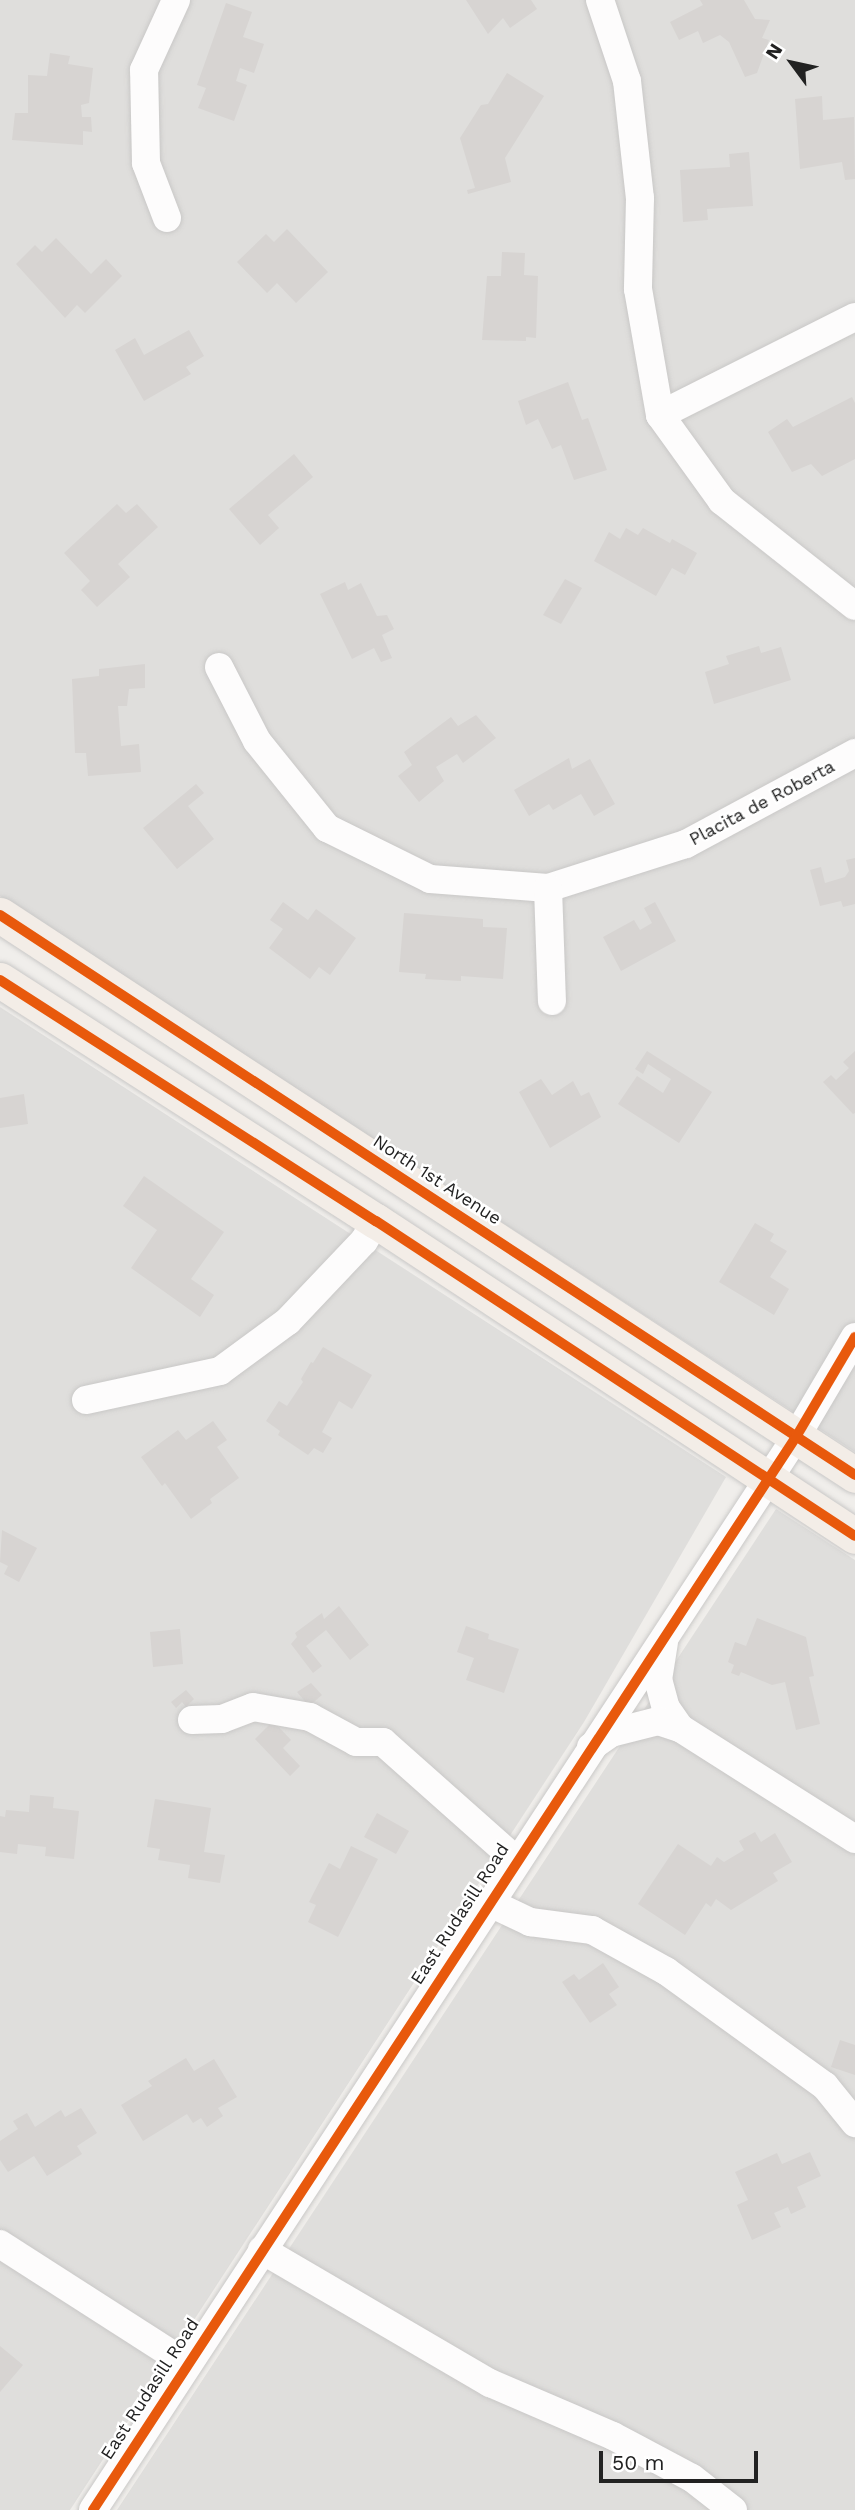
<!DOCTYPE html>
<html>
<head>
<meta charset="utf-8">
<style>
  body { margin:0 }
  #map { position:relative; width:855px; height:2510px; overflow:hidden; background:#f0eeeb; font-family:"Work Sans",sans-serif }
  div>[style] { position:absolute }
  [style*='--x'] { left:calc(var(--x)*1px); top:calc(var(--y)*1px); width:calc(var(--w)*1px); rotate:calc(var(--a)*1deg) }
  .residential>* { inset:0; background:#dfdedc }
  .building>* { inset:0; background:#d7d4d2 }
  .roads { filter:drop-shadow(0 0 2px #c9c8c7) drop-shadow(0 0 2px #c9c8c7) }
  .minor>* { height:28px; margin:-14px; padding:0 14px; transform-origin:14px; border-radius:14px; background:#fdfcfc }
  .major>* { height:35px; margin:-17.5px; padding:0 17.5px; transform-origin:17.5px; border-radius:17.5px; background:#f3ede7 }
  .cycleway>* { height:10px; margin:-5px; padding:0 5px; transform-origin:5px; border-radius:5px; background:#e8590c }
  span { translate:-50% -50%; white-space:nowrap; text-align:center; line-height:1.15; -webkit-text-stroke:5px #fff; paint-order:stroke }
  .street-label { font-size:18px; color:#222 }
  .north { position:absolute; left:757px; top:28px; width:70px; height:70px; -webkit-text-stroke:5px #fff; paint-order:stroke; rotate:303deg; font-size:19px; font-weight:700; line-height:28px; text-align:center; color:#222 }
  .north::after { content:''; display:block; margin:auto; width:24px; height:32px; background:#222; clip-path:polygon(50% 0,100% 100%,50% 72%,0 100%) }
  .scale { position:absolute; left:599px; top:2451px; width:159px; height:32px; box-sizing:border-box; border:4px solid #222; border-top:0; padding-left:9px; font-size:21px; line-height:24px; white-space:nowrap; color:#222; -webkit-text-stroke:5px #fff; paint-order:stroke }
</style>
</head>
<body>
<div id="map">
  <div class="residential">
    <div style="clip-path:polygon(0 0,855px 0,855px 1452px,0 896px)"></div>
    <div style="clip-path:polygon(0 1007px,726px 1477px,584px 1722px,70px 2510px,0 2510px)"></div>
    <div style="clip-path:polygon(776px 1509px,855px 1560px,855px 2510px,117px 2510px)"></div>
  </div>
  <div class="building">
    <div style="clip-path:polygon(466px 0,531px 0,537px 9px,510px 28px,503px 18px,488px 34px)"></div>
    <div style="clip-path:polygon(700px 0,744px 0,755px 19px,770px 20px,762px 38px,769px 40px,757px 73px,745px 77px,729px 42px,720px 35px,703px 43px,698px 31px,679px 40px,670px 22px,703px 5px)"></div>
    <div style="clip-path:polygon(226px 3px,252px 12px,243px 37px,264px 44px,254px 73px,240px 68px,236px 81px,247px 85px,234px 121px,198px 108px,206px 88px,197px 85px)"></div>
    <div style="clip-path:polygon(50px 53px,70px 56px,68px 64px,93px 68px,89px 103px,81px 105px,82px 117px,91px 117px,92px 132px,83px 131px,83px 145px,12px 140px,15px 113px,28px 113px,28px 75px,47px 76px)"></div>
    <div style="clip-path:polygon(507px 73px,544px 96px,505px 158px,511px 182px,468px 194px,467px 190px,475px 188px,460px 138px,481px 105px,488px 104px)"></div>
    <div style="clip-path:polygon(822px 96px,823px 120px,854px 117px,855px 179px,845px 180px,842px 162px,800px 169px,795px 99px)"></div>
    <div style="clip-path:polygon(749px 152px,753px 206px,707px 209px,708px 220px,683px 222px,680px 170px,730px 167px,729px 154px)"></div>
    <div style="clip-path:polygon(287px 229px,328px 272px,296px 303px,277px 283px,267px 293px,237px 262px,266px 234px,274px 242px)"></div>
    <div style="clip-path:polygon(56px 238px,91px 274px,106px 259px,122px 276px,85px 313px,77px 305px,65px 318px,16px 264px,35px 245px,42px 252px)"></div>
    <div style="clip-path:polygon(502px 252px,525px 253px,524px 275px,538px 276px,536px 338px,526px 337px,526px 341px,482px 340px,487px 276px,501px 276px)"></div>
    <div style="clip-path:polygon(189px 330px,204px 356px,186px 367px,191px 374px,144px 401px,115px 350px,135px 338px,144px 355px)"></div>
    <div style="clip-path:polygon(568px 382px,582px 420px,588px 418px,607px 470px,574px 480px,561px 445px,552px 449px,538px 419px,526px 425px,518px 401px)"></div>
    <div style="clip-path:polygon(852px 397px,855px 403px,855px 459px,822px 476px,811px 464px,792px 472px,768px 432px,787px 419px,793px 427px)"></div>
    <div style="clip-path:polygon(294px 454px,313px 477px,268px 515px,279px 528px,260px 545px,229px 509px)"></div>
    <div style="clip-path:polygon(117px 504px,126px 513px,137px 504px,158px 527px,118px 564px,130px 577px,97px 607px,81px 590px,90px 581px,64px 553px)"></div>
    <div style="clip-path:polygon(626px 528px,638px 535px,643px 528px,670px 543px,672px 539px,697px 553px,685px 575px,672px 568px,656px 596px,594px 561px,609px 532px,620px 539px)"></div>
    <div style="clip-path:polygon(565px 579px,582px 588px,561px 624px,543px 615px)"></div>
    <div style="clip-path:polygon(345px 582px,348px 590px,361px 583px,377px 616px,387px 615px,394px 629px,382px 635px,392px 658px,381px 662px,374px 648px,352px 659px,320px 594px)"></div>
    <div style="clip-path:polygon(759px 646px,761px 653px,781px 647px,791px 680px,714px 704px,705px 672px,729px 664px,726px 656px)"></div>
    <div style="clip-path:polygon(145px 664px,145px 688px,129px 689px,127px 706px,118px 706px,121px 746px,139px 744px,141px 772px,88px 776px,86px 753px,75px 753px,72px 679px,99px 676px,99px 669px)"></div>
    <div style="clip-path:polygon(476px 715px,496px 738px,463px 763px,457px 754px,436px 767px,444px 781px,419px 802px,398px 776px,412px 765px,404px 752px,451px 717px,458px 726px)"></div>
    <div style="clip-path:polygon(569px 758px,572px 769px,590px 759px,615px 804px,594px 816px,581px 794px,553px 810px,549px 804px,529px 816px,514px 790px)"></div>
    <div style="clip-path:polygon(196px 784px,204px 793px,188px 806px,214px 839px,177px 869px,143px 828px)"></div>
    <div style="clip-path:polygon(855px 858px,855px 904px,843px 907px,841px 901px,820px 906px,810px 870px,821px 867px,825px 883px,845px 877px,849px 871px,846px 860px)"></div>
    <div style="clip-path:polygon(283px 902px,308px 920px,316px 909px,356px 938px,330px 975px,319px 967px,310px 979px,269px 948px,283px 929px,270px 920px)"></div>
    <div style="clip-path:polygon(655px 902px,676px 941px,621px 971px,603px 937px,634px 920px,640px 930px,652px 923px,644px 908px)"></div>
    <div style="clip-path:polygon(404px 913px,483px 919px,483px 927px,507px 928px,503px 979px,461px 976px,461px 981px,425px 979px,426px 974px,399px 972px)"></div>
    <div style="clip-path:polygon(647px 1051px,712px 1092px,679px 1143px,618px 1104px,637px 1076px,663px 1093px,671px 1079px,648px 1064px,643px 1074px,635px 1069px)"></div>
    <div style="clip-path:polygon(855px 1051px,855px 1113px,853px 1114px,823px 1082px,831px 1075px,836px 1080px,849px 1068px,843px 1062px)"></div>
    <div style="clip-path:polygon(541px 1079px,552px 1095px,573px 1081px,581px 1096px,589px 1092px,601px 1117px,550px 1148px,519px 1092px)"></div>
    <div style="clip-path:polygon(24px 1094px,28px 1124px,0 1128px,0 1098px)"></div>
    <div style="clip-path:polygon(144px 1176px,224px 1232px,191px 1279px,214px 1295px,200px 1317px,131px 1268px,157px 1230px,123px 1206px)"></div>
    <div style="clip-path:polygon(755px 1223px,774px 1234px,770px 1241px,787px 1251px,770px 1277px,789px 1289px,774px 1315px,719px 1282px)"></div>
    <div style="clip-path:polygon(323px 1347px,372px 1375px,352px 1409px,339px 1401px,322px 1432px,332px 1438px,323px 1453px,314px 1448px,308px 1455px,278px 1435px,280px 1431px,266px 1421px,279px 1401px,287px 1406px,303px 1382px,301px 1379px,311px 1362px,313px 1363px)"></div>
    <div style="clip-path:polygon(213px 1421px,227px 1440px,217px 1447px,239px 1478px,210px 1499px,212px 1503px,191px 1519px,165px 1483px,162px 1486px,141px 1457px,178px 1430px,186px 1440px)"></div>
    <div style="clip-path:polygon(2px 1530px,37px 1548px,19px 1582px,4px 1574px,8px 1566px,0 1562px)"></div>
    <div style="clip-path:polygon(339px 1606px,369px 1645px,350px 1660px,326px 1630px,306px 1646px,322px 1666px,313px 1673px,291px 1644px,297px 1637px,295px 1633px,322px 1613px,324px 1619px)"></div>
    <div style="clip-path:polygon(757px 1618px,806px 1637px,814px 1676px,809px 1677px,820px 1724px,796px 1730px,785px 1682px,772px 1685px,741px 1672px,739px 1676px,731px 1673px,734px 1665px,728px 1662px,735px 1642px,746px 1646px)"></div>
    <div style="clip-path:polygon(466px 1626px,489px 1634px,488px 1639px,519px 1649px,504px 1693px,466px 1680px,474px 1658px,457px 1652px)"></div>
    <div style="clip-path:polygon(180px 1629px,183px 1664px,153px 1667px,150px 1632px)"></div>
    <div style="clip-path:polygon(311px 1683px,322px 1695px,309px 1706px,297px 1692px)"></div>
    <div style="clip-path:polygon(186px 1690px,194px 1699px,186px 1707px,182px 1702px,176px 1708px,171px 1702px)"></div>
    <div style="clip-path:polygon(273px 1721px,291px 1740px,283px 1748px,300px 1766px,290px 1776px,255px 1739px)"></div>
    <div style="clip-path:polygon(30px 1795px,54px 1797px,53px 1808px,79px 1811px,74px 1859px,45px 1856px,46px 1847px,18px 1844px,17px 1854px,0 1852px,0 1816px,5px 1817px,6px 1810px,29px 1812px)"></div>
    <div style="clip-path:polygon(155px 1799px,211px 1808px,204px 1852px,225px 1855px,220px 1883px,188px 1878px,190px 1865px,158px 1860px,160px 1849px,147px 1847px)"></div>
    <div style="clip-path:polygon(377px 1813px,409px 1831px,396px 1854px,364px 1837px)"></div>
    <div style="clip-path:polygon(755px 1832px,761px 1842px,775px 1833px,792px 1862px,773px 1873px,778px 1881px,731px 1910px,716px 1899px,711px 1907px,706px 1903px,685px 1935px,638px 1904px,678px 1844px,711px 1866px,717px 1857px,724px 1862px,744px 1850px,739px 1841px)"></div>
    <div style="clip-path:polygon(351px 1846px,378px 1859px,338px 1937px,308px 1922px,316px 1905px,309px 1902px,329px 1863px,340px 1869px)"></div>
    <div style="clip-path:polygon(603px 1963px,619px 1987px,609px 1994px,617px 2005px,590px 2023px,562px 1982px,574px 1974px,579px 1980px)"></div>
    <div style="clip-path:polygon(840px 2040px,855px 2045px,855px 2075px,831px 2067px)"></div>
    <div style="clip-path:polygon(186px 2058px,194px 2071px,214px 2059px,237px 2097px,218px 2108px,223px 2116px,207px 2127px,201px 2118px,193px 2123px,187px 2114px,143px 2141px,121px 2105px,152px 2086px,148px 2081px)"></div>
    <div style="clip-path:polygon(81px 2108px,97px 2133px,77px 2146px,82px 2154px,47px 2176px,34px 2156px,8px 2172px,0 2160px,0 2141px,18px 2129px,13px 2121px,27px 2113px,35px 2127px,61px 2110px,65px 2117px)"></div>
    <div style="clip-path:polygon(810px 2152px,821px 2176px,797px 2187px,806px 2207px,791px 2214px,788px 2207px,774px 2213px,781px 2227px,752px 2240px,737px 2205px,748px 2200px,735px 2172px,777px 2153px,782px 2164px)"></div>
    <div style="clip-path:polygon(0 2346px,23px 2365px,0 2392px)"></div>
  </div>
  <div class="roads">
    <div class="minor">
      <div style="--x:600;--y:0;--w:85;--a:71.6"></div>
      <div style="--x:627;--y:81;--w:118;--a:83.7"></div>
      <div style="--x:640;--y:198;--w:91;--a:91.3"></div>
      <div style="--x:638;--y:289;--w:128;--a:80.1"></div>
      <div style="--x:660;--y:415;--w:106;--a:54.2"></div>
      <div style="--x:722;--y:501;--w:169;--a:38.3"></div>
      <div style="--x:167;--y:218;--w:59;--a:-110.9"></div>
      <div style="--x:146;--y:163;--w:93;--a:-91.2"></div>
      <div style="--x:144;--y:70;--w:77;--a:-65.4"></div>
      <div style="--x:660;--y:415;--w:218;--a:-26.7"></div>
      <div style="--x:219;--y:667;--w:83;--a:62.8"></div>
      <div style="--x:257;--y:741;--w:112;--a:51.2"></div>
      <div style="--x:327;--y:828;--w:115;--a:26.3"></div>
      <div style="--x:430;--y:879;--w:118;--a:4.4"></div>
      <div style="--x:548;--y:888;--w:145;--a:-17.7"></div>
      <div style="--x:686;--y:844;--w:192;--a:-28.3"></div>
      <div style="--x:548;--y:888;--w:113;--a:88"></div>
      <div style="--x:86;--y:1400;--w:137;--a:-12.2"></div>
      <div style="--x:220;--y:1371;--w:84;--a:-36.3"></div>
      <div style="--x:288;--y:1321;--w:110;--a:-46.5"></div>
      <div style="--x:364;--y:1241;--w:23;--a:-59"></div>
      <div style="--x:664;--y:1642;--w:37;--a:99"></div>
      <div style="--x:658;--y:1679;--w:30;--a:75"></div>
      <div style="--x:666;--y:1708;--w:24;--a:55"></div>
      <div style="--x:680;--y:1728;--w:207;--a:32.4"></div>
      <div style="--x:192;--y:1720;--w:30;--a:-2"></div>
      <div style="--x:222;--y:1719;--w:33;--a:-21"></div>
      <div style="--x:253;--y:1707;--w:58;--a:10"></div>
      <div style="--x:310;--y:1717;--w:52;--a:28.5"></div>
      <div style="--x:356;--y:1742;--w:27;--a:0"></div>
      <div style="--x:383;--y:1742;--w:178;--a:41.6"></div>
      <div style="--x:591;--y:1747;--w:24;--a:-35"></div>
      <div style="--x:611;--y:1733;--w:49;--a:-14.3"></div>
      <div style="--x:658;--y:1721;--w:23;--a:18"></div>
      <div style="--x:488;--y:1902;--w:47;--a:25.5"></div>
      <div style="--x:530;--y:1922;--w:63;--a:7.4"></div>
      <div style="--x:592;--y:1930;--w:85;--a:29"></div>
      <div style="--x:666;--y:1971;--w:196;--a:35.9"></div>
      <div style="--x:825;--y:2086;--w:48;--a:51"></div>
      <div style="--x:0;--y:2244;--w:222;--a:32.7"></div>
      <div style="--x:262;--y:2250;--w:264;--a:30.3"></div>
      <div style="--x:490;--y:2383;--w:134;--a:23.3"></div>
      <div style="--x:613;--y:2436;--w:89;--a:28"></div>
      <div style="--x:692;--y:2478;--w:52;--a:38"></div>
      <div style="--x:93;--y:2510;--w:1283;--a:-56.77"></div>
      <div style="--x:796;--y:1437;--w:116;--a:-59.5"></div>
    </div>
    <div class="major">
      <div style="--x:0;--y:915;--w:1022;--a:33.22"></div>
      <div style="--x:0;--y:980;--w:447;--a:32.7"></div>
      <div style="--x:376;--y:1221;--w:573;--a:33.33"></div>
    </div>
  </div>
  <div class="cycleway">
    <div style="--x:0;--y:915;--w:1022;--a:33.22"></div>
    <div style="--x:0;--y:980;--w:447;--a:32.7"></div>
    <div style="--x:376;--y:1221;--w:573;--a:33.33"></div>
    <div style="--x:93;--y:2510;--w:1283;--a:-56.77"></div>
    <div style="--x:796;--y:1437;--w:116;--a:-59.5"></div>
  </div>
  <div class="street-label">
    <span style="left:762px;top:803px;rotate:-28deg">Placita de Roberta</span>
    <span style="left:437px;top:1180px;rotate:33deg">North 1st Avenue</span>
    <span style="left:460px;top:1914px;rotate:-57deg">East Rudasill Road</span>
    <span style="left:150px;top:2389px;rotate:-57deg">East Rudasill Road</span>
  </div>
  <div class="north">N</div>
  <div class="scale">50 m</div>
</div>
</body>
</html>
